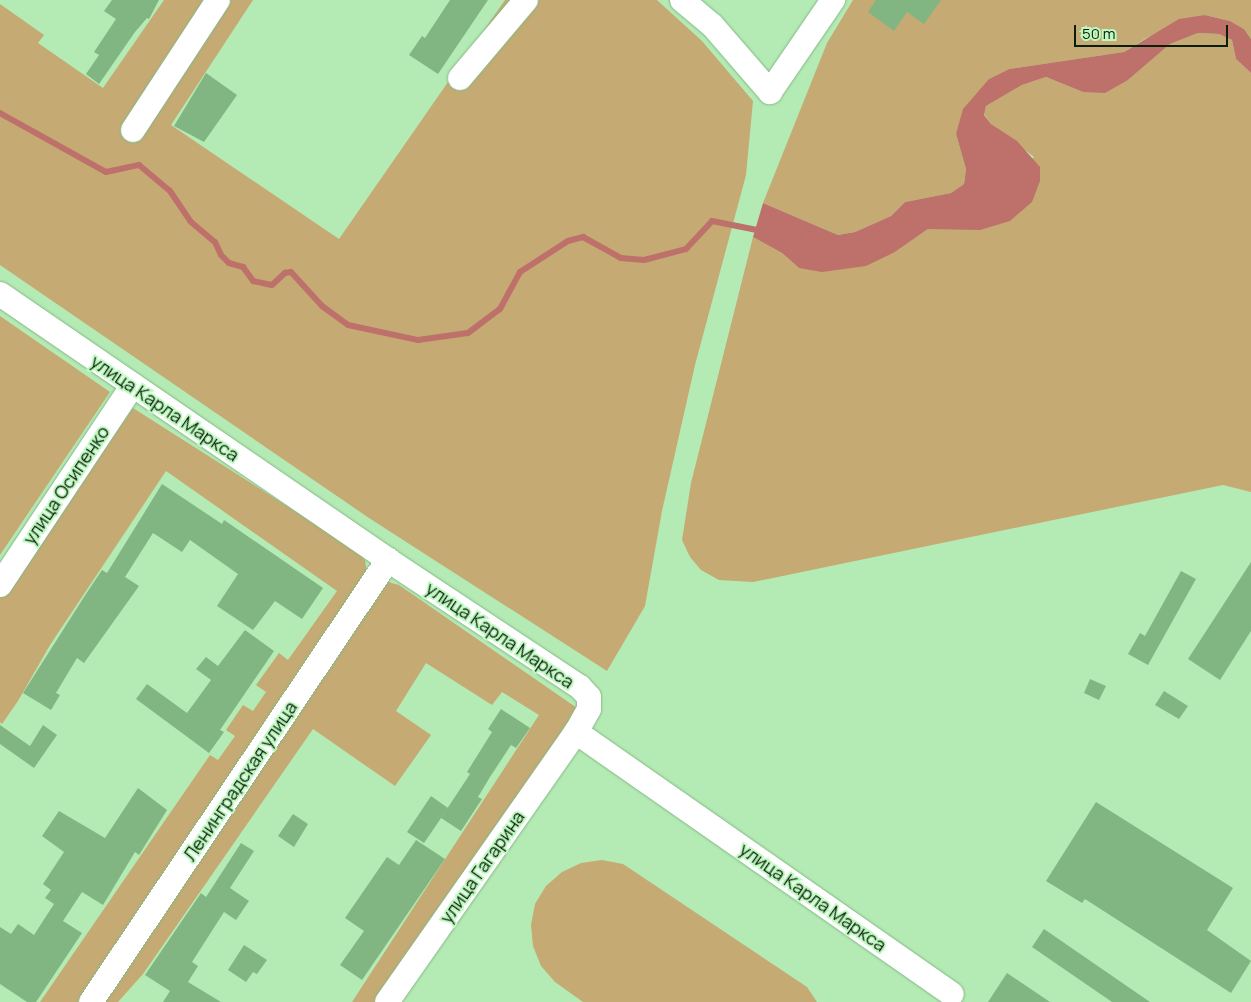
<!DOCTYPE html>
<html>
<head>
<meta charset="utf-8">
<style>
  body { margin:0 }
  #map { position:relative; width:1251px; height:1002px; overflow:hidden; background:#b4eab4; font-family:Manrope,sans-serif }
  div>[style] { position:absolute }
  [style*='--x'] { left:calc(var(--x)*1px); top:calc(var(--y)*1px); width:calc(var(--w)*1px); rotate:calc(var(--a)*1deg) }
  .green>* { inset:0; background:#c5aa74 }
  .water>* { inset:0; background:#be716b }
  .stream>* { height:6px; margin:-3px; padding:0 3px; transform-origin:3px; border-radius:3px; background:#be716b }
  .building>* { inset:0; background:#81b682 }
  .roads { filter:drop-shadow(0 0 1px #84b985) drop-shadow(0 0 1px #84b985) }
  .minor>* { height:24px; margin:-12px; padding:0 12px; transform-origin:12px; border-radius:12px; background:#fff }
  span { translate:-50% -50%; white-space:nowrap; text-align:center; line-height:1.15; -webkit-text-stroke:4px #c0f8c1; paint-order:stroke }
  .street-label { font-size:18px; color:#0a1f0b }
  .scale { position:absolute; left:1074px; top:25px; width:154px; height:22px; box-sizing:border-box; border:2px solid #0a1f0b; border-top:0; padding-left:6px; font-size:15px; line-height:18px; white-space:nowrap; color:#0a1f0b; -webkit-text-stroke:4px #c0f8c1; paint-order:stroke }
</style>
</head>
<body>
<div id="map">
  <div class="green">
    <div style="clip-path:polygon(164px 0,253px 0,171px 125px,339px 239px,505px 0,657px 0,702px 41px,753px 101px,746px 175px,695px 365px,662px 511px,645px 606px,607px 671px,369px 518px,0 265px,0 4px,44px 35px,38px 43px,103px 88px)"></div>
    <div style="clip-path:polygon(853px 0,1251px 0,1251px 39px,1244px 29px,1230px 21px,1205px 15px,1146px 38px,1124px 52px,1009px 69px,989px 79px,956px 134px,966px 169px,964px 184px,951px 193px,905px 202px,891px 216px,855px 232px,838px 235px,763px 203px,827px 43px)"></div>
    <div style="clip-path:polygon(1198px 33px,1219px 34px,1232px 40px,1236px 59px,1251px 73px,1251px 492px,1223px 485px,753px 582px,719px 580px,701px 570px,690px 557px,682px 540px,691px 483px,753px 237px,782px 253px,799px 268px,895px 252px,928px 229px,954px 229px,1034px 157px,991px 124px,984px 114px,986px 106px,1022px 85px,1046px 77px,1083px 92px,1128px 80px,1170px 44px)"></div>
    <div style="clip-path:polygon(0 316px,110px 392px,0 555px)"></div>
    <div style="clip-path:polygon(133px 408px,359px 552px,365px 560px,367px 573px,362px 586px,78px 1002px,40px 1002px,210px 755px,218px 760px,235px 736px,226px 730px,243px 705px,253px 711px,266px 692px,256px 685px,279px 653px,288px 660px,337px 591px,166px 471px,50px 645px,18px 701px,2px 724px,0 722px,0 597px)"></div>
    <div style="clip-path:polygon(388px 582px,399px 585px,577px 708px,383px 1002px,352px 1002px,539px 715px,502px 692px,492px 705px,426px 663px,396px 711px,431px 735px,395px 786px,313px 729px,143px 974px,118px 1002px,96px 1002px)"></div>
    <div style="clip-path:polygon(602px 860px,623px 864px,807px 987px,817px 1002px,583px 1002px,555px 982px,541px 966px,533px 946px,531px 925px,535px 904px,546px 886px,562px 872px,581px 863px)"></div>
  </div>
  <div class="water">
    <div style="clip-path:polygon(1205px 15px,1230px 21px,1244px 29px,1251px 39px,1251px 73px,1236px 59px,1232px 40px,1219px 34px,1198px 33px,1170px 44px,1128px 80px,1105px 93px,1083px 92px,1046px 77px,1022px 85px,986px 106px,984px 115px,991px 124px,1017px 141px,1040px 167px,1040px 181px,1032px 202px,1010px 221px,980px 230px,928px 229px,895px 252px,866px 266px,822px 272px,799px 268px,782px 253px,753px 237px,763px 203px,838px 235px,855px 232px,891px 216px,905px 202px,951px 193px,964px 184px,966px 169px,956px 134px,963px 109px,989px 79px,1009px 69px,1124px 52px,1179px 19px)"></div>
  </div>
  <div class="stream">
    <div style="--x:0;--y:113;--w:121;--a:29.1"></div>
    <div style="--x:106;--y:172;--w:34;--a:-12"></div>
    <div style="--x:139;--y:165;--w:40;--a:40"></div>
    <div style="--x:170;--y:191;--w:37;--a:56"></div>
    <div style="--x:191;--y:222;--w:31;--a:40"></div>
    <div style="--x:215;--y:242;--w:14;--a:65"></div>
    <div style="--x:221;--y:255;--w:11;--a:45"></div>
    <div style="--x:229;--y:263;--w:15;--a:16"></div>
    <div style="--x:243;--y:267;--w:17;--a:54"></div>
    <div style="--x:253;--y:281;--w:19;--a:12"></div>
    <div style="--x:272;--y:285;--w:18;--a:-43"></div>
    <div style="--x:285;--y:273;--w:6;--a:-9"></div>
    <div style="--x:291;--y:272;--w:46;--a:47.6"></div>
    <div style="--x:322;--y:306;--w:32;--a:36"></div>
    <div style="--x:348;--y:325;--w:72;--a:12.1"></div>
    <div style="--x:418;--y:340;--w:50;--a:-8"></div>
    <div style="--x:468;--y:333;--w:40;--a:-37"></div>
    <div style="--x:500;--y:309;--w:42;--a:-61.6"></div>
    <div style="--x:520;--y:272;--w:57;--a:-32.9"></div>
    <div style="--x:568;--y:241;--w:16;--a:-15"></div>
    <div style="--x:583;--y:237;--w:43;--a:28.9"></div>
    <div style="--x:621;--y:258;--w:23;--a:5"></div>
    <div style="--x:644;--y:260;--w:43;--a:-14.7"></div>
    <div style="--x:686;--y:249;--w:38;--a:-47"></div>
    <div style="--x:712;--y:221;--w:51;--a:11.3"></div>
  </div>
  <div class="building">
    <div style="clip-path:polygon(112px 0,159px 0,149px 19px,147px 18px,135px 32px,99px 84px,86px 74px,99px 55px,94px 52px,116px 19px,104px 11px)"></div>
    <div style="clip-path:polygon(450px 0,488px 0,438px 74px,409px 55px,422px 36px,425px 38px)"></div>
    <div style="clip-path:polygon(876px 0,941px 0,924px 24px,907px 12px,894px 31px,868px 12px)"></div>
    <div style="clip-path:polygon(206px 73px,237px 95px,204px 142px,174px 126px)"></div>
    <div style="clip-path:polygon(162px 484px,222px 524px,224px 520px,323px 588px,302px 619px,275px 601px,253px 630px,217px 606px,238px 574px,190px 540px,182px 552px,153px 533px,125px 577px,139px 586px,84px 663px,77px 658px,56px 693px,60px 695px,51px 710px,23px 693px,84px 597px,102px 570px,107px 573px)"></div>
    <div style="clip-path:polygon(1251px 562px,1251px 631px,1220px 680px,1188px 659px)"></div>
    <div style="clip-path:polygon(1181px 571px,1196px 579px,1148px 665px,1128px 654px,1140px 633px,1145px 636px)"></div>
    <div style="clip-path:polygon(245px 630px,274px 651px,220px 730px,224px 732px,209px 753px,136px 699px,147px 684px,187px 713px,211px 680px,196px 669px,206px 657px,218px 666px)"></div>
    <div style="clip-path:polygon(1090px 679px,1106px 686px,1099px 700px,1084px 693px)"></div>
    <div style="clip-path:polygon(1164px 691px,1188px 706px,1179px 719px,1155px 705px)"></div>
    <div style="clip-path:polygon(501px 709px,530px 728px,516px 748px,511px 745px,490px 777px,478px 797px,482px 799px,461px 831px,441px 818px,470px 774px,467px 772px,492px 732px,488px 729px)"></div>
    <div style="clip-path:polygon(0 725px,30px 746px,43px 725px,57px 735px,34px 768px,0 744px)"></div>
    <div style="clip-path:polygon(138px 788px,167px 810px,139px 855px,135px 852px,103px 905px,82px 892px,63px 921px,82px 933px,36px 1002px,27px 1002px,0 984px,0 927px,11px 934px,18px 924px,34px 935px,54px 904px,45px 898px,51px 890px,43px 884px,64px 852px,42px 836px,59px 811px,105px 838px)"></div>
    <div style="clip-path:polygon(431px 796px,448px 808px,424px 843px,407px 832px)"></div>
    <div style="clip-path:polygon(1096px 802px,1233px 888px,1207px 930px,1251px 961px,1231px 993px,1085px 899px,1082px 903px,1046px 881px)"></div>
    <div style="clip-path:polygon(293px 814px,308px 824px,294px 847px,278px 836px)"></div>
    <div style="clip-path:polygon(416px 840px,445px 859px,362px 980px,340px 965px,364px 931px,345px 918px,387px 857px,399px 865px)"></div>
    <div style="clip-path:polygon(241px 843px,254px 851px,230px 888px,249px 901px,236px 920px,224px 912px,192px 962px,198px 966px,188px 982px,221px 1002px,163px 1002px,170px 991px,145px 975px,201px 893px,206px 897px)"></div>
    <div style="clip-path:polygon(1044px 929px,1150px 1002px,1112px 1002px,1032px 947px)"></div>
    <div style="clip-path:polygon(244px 945px,267px 960px,257px 974px,253px 972px,246px 982px,228px 970px)"></div>
    <div style="clip-path:polygon(1007px 973px,1050px 1002px,988px 1002px)"></div>
  </div>
  <div class="roads">
    <div class="minor">
      <div style="--x:682;--y:0;--w:39;--a:40"></div>
      <div style="--x:712;--y:25;--w:89;--a:49.1"></div>
      <div style="--x:770;--y:92;--w:112;--a:-55.6"></div>
      <div style="--x:460;--y:78;--w:102;--a:-49.8"></div>
      <div style="--x:133;--y:130;--w:155;--a:-56.8"></div>
      <div style="--x:0;--y:294;--w:470;--a:34.4"></div>
      <div style="--x:388;--y:560;--w:230;--a:33.5"></div>
      <div style="--x:580;--y:687;--w:13;--a:48"></div>
      <div style="--x:589;--y:697;--w:12;--a:90"></div>
      <div style="--x:589;--y:709;--w:26;--a:119"></div>
      <div style="--x:576;--y:732;--w:458;--a:34.9"></div>
      <div style="--x:0;--y:585;--w:240;--a:-56.4"></div>
      <div style="--x:91;--y:1002;--w:533;--a:-56.1"></div>
      <div style="--x:387;--y:1002;--w:330;--a:-55"></div>
    </div>
  </div>
  <div class="street-label">
    <span style="left:165px;top:408px;rotate:34deg">улица Карла Маркса</span>
    <span style="left:66px;top:485px;rotate:-56deg">улица Осипенко</span>
    <span style="left:500px;top:635px;rotate:34deg">улица Карла Маркса</span>
    <span style="left:240px;top:781px;rotate:-56deg">Ленинградская улица</span>
    <span style="left:482px;top:867px;rotate:-55deg">улица Гагарина</span>
    <span style="left:813px;top:897px;rotate:35deg">улица Карла Маркса</span>
  </div>
  <div class="scale">50 m</div>
</div>
</body>
</html>
